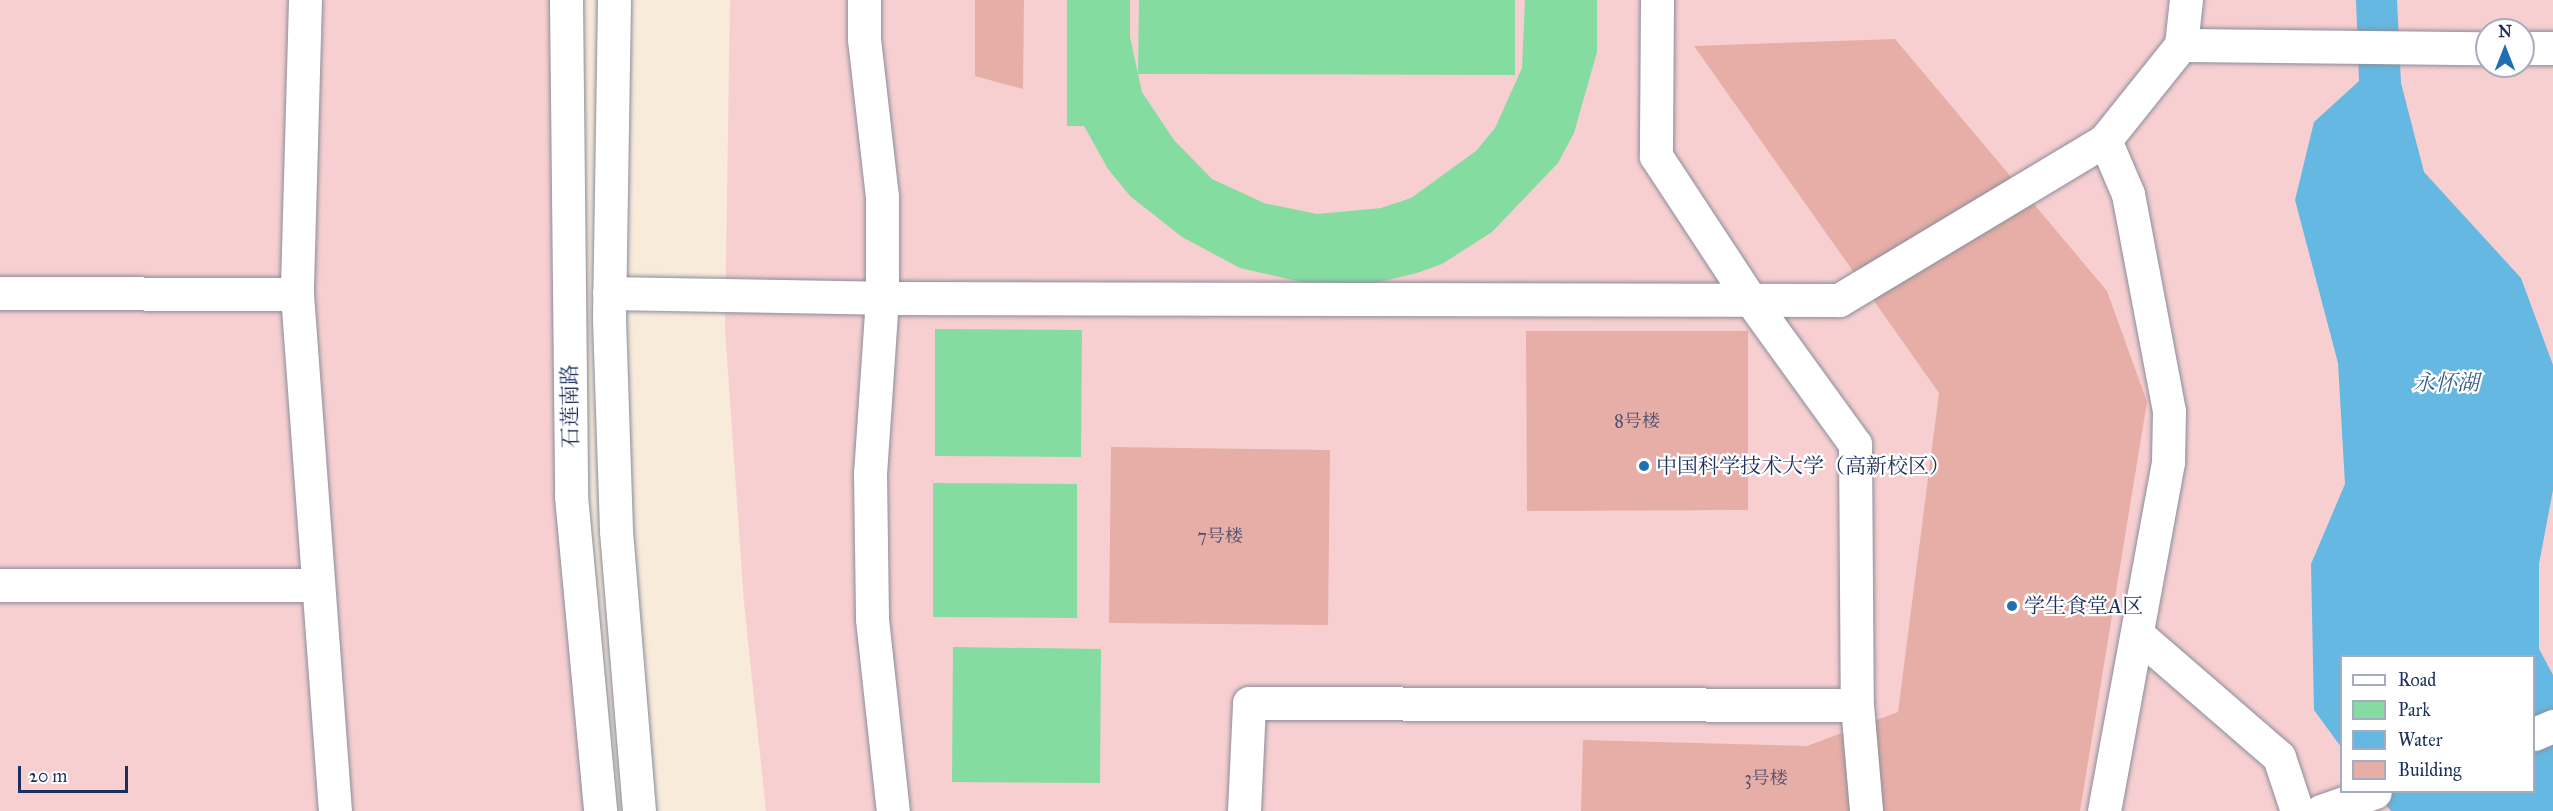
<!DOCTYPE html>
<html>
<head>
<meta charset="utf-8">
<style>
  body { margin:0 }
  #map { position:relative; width:2553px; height:811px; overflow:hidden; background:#f8ebda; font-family:"IM FELL Great Primer","Noto Serif SC",serif }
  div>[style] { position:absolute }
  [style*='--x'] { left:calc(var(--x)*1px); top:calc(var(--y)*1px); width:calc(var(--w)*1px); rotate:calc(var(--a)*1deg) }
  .built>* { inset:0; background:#f7cfd0 }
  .green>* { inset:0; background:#85dca1 }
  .water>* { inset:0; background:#65b8e1 }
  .building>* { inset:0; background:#e6aea7 }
  .roads { filter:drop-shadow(0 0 2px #8a8d9c) drop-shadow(0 0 2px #8a8d9c) }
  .minor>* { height:33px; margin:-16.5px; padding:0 16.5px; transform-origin:16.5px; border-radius:16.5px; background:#fff }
  .dots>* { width:16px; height:16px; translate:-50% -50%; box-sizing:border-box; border:3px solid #fff; border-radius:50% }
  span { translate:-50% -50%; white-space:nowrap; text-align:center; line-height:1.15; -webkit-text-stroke:4.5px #fff; paint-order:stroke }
  .number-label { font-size:18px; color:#4e4f70 }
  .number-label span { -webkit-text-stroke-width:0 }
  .street-label { font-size:21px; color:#1b2f5e }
  .poi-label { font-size:21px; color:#1b2f5e }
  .left { translate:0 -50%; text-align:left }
  .water-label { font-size:22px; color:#355f8c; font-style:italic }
  .legend { position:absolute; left:2340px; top:655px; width:195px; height:138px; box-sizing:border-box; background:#fff; border:2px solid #a4acbf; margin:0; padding:8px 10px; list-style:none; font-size:18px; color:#1b2f5e }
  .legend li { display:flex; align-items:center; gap:12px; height:30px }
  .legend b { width:30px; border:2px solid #a4acbf }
  .north { position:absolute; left:2475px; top:18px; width:60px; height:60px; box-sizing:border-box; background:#fff; border:2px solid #a4acbf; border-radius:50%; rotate:0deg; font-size:16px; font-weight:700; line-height:24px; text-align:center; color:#1b2f5e }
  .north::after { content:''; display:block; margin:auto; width:21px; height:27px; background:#1f6fb2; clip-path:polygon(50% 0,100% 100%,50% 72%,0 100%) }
  .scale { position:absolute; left:18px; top:766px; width:110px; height:27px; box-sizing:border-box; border:3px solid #1b2f5e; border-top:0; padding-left:8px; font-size:18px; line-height:21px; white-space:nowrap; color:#1b2f5e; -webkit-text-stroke:4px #fff; paint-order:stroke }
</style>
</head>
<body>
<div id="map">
  <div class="built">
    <div style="clip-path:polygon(0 0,566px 0,600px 811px,0 811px)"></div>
    <div style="clip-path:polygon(evenodd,730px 0,2553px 0,2553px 811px,766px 811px,744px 603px,725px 329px,730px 0,2487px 30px,2523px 30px,2523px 66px,2487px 66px,2487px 30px,730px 0,2342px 656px,2534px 656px,2534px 792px,2342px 792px,2342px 656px)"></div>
  </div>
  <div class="green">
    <div style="clip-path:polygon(1067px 0,1130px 0,1130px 37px,1142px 92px,1174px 140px,1212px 179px,1264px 203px,1317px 214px,1381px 208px,1411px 198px,1476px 151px,1495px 128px,1522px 68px,1525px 0,1597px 0,1597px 52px,1574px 133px,1558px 163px,1492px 232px,1442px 264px,1417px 273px,1375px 283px,1306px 283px,1240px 268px,1182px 237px,1130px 196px,1108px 169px,1084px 126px,1067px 126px)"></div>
    <div style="clip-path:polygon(1139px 0,1515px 0,1515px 75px,1138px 74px)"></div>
    <div style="clip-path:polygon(935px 329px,1082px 330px,1081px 457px,935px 456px)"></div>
    <div style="clip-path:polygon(933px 483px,1077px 484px,1077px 618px,933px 617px)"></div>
    <div style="clip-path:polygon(953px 647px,1101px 649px,1100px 783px,952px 782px)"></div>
  </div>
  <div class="water">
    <div style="clip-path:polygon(2356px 0,2397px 0,2401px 83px,2424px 172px,2521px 278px,2553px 365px,2553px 490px,2539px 564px,2539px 649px,2553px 675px,2553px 811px,2391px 811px,2375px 792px,2534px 792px,2534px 656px,2342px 656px,2341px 747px,2314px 710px,2311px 564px,2345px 484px,2338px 363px,2295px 200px,2314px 122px,2359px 81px)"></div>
  </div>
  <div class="building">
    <div style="clip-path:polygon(975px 0,1024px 0,1023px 89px,975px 76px)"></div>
    <div style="clip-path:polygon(1895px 39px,2107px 291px,2147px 402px,2080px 811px,1581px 811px,1583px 740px,1807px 746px,1898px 712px,1939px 393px,1694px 46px)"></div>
    <div style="clip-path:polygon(1526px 331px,1748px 331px,1748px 510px,1527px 511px)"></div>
    <div style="clip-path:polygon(1111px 447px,1330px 450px,1328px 625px,1109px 623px)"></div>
  </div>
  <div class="roads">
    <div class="minor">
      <div style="--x:305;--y:0;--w:294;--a:91.6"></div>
      <div style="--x:297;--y:294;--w:518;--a:85.8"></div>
      <div style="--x:566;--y:0;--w:496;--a:89.4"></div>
      <div style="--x:571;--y:496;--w:316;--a:84.7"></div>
      <div style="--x:614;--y:0;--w:319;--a:90.9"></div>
      <div style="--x:609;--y:319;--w:212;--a:88.1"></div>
      <div style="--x:616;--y:531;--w:281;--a:85.3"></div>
      <div style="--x:864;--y:0;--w:39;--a:90"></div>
      <div style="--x:864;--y:39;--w:158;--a:83.5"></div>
      <div style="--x:882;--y:196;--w:102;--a:90"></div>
      <div style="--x:882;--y:298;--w:175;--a:93.9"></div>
      <div style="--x:870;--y:473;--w:146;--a:89.2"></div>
      <div style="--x:872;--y:619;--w:193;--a:83.8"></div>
      <div style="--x:1657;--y:0;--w:156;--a:90.4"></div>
      <div style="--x:1656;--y:156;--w:171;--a:56.7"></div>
      <div style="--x:1750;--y:299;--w:179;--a:54.1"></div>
      <div style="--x:1855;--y:444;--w:261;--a:89.6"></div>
      <div style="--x:1857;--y:705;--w:106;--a:85.1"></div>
      <div style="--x:2181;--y:45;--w:45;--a:-83.7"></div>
      <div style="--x:2523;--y:48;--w:30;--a:0"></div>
      <div style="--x:0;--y:293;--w:297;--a:0.2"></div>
      <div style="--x:609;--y:293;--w:273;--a:1"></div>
      <div style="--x:882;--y:298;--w:957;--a:0.12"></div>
      <div style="--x:1839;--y:300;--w:310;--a:-31"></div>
      <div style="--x:2105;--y:140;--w:122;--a:-51.3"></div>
      <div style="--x:2181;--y:45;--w:306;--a:0.6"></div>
      <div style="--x:0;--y:585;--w:318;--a:0"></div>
      <div style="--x:2137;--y:634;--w:188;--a:40.9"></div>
      <div style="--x:2279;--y:757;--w:57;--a:71.6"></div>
      <div style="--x:2534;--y:734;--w:21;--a:-23"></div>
      <div style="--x:1244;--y:811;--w:108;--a:-87.3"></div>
      <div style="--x:1249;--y:703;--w:608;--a:0.19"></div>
      <div style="--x:2104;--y:811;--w:355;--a:-79.6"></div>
      <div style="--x:2168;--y:462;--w:51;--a:-88.9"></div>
      <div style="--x:2169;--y:411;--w:221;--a:-100.7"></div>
      <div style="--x:2128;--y:194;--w:59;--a:-113.1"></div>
      <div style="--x:2321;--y:811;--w:57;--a:-19.4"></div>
    </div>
  </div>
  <div class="dots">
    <div style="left:1644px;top:466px;background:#1f6fb2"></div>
    <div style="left:2012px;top:606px;background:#1f6fb2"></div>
  </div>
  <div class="number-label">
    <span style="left:1637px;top:421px">8号楼</span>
    <span style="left:1220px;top:536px">7号楼</span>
    <span style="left:1766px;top:778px">3号楼</span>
  </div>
  <div class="street-label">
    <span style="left:570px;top:406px;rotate:-91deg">石莲南路</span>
  </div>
  <div class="poi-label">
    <span class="left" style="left:1656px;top:466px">中国科学技术大学（高新校区）</span>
    <span class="left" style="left:2024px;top:606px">学生食堂A区</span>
  </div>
  <div class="water-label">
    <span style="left:2446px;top:383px">永怀湖</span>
  </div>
  <ul class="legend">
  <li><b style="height:8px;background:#fff"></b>Road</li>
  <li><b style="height:16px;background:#85dca1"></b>Park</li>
  <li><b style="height:16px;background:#65b8e1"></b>Water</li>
  <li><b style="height:16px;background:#e6aea7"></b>Building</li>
  </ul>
  <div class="north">N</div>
  <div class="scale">20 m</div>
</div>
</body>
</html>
